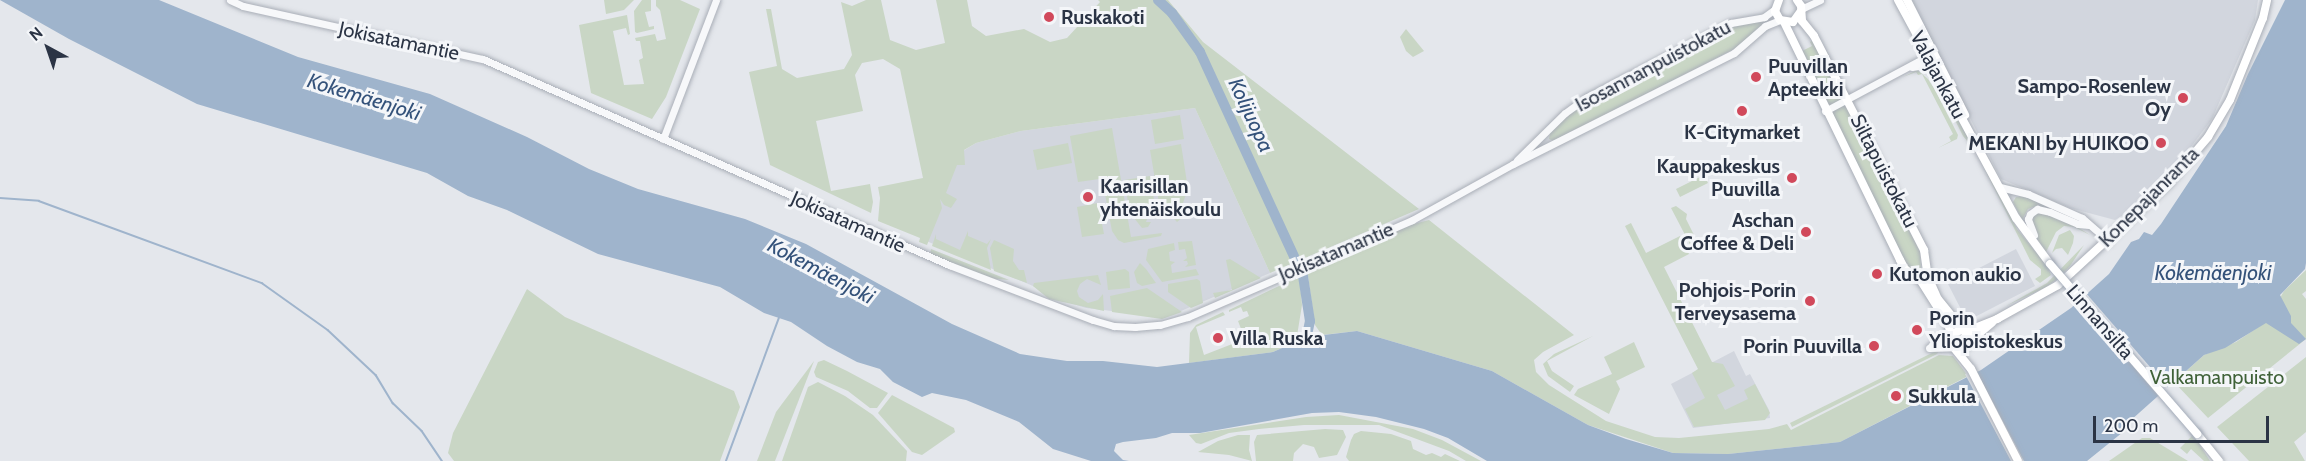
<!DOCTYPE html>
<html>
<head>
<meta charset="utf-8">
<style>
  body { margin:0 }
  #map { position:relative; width:2306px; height:461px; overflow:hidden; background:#e4e7ec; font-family:Cabin,sans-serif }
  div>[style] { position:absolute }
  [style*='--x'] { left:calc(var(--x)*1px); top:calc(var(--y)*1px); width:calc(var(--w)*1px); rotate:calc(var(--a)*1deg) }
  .built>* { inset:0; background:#d2d6de }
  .green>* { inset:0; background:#c9d6c5 }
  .water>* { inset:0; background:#9fb4cc }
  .pier>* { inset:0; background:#e4e7ec }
  .stream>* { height:1.5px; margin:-0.75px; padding:0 0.75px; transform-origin:0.75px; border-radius:0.75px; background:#9fb4cc }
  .river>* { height:10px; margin:-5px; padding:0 5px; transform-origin:5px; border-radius:5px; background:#9fb4cc }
  .roads { filter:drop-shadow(0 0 2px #a9aeb7) drop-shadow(0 0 2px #a9aeb7) }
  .minor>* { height:7px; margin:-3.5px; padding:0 3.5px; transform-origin:3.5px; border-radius:3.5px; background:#f7f8fa }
  .major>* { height:8px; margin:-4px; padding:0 4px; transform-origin:4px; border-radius:4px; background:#fff }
  .bridges { filter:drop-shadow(0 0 2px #a3abb8) drop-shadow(0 0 2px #a3abb8) }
  .major-bridge>* { height:8px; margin:-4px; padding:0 4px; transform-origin:4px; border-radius:4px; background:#fff }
  .dots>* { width:16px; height:16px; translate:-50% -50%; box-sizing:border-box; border:3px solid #f4f6f9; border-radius:50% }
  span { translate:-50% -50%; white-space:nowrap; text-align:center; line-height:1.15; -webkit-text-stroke:6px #f4f6f9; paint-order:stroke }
  .poi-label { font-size:20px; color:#2b3445; font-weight:700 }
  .left { translate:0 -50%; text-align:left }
  .right { translate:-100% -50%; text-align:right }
  .street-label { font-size:20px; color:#2b3445 }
  .park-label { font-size:20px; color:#3f6138 }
  .water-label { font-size:21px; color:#34527a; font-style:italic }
  .north { position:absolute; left:18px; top:18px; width:60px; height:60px; -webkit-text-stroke:4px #f4f6f9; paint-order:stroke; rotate:320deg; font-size:16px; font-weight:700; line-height:24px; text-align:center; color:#2b3445 }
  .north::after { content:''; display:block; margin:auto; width:21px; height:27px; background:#2b3445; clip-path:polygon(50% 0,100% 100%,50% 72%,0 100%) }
  .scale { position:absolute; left:2093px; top:416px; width:176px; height:27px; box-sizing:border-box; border:3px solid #2b3445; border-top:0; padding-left:8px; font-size:18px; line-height:21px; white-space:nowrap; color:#2b3445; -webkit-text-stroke:4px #f4f6f9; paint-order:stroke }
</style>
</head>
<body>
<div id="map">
  <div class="built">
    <div style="clip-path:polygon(1910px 0,2258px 0,2255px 20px,2212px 119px,2184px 156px,2128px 212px,2115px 220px,2070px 208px,2001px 179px)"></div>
    <div style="clip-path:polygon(1195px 108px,1270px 273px,1174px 314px,1112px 311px,1086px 308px,1048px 296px,1033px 286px,924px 240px,958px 154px,976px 143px,1021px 131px)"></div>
    <div style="clip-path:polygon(2016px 249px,2035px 286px,1967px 321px,1948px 284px)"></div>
    <div style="clip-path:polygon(1734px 351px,1746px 376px,1750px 374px,1769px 410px,1770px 418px,1693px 428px,1671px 384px)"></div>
  </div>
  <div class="green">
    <div style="clip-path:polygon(604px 0,634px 0,624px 10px,606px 14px)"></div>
    <div style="clip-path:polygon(651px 0,651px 11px,645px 12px,649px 27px,654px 26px,654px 29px,637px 33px,635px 32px,634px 11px,642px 0)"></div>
    <div style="clip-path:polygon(656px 0,680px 0,700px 9px,666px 97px,652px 119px,591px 93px,579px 25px,627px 15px,630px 34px,628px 35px,626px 28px,613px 31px,624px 85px,644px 84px,639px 60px,643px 58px,640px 41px,636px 41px,635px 38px,655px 34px,657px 41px,666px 39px,660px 10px,656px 6px)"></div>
    <div style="clip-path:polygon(866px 0,881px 0,890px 40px,916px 50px,945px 43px,936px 0,967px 0,972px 26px,986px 36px,1024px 29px,1050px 42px,1067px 38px,1100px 2px,1098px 0,1168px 0,1203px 42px,1419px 209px,1270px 273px,1195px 108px,1021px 131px,976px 143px,964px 150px,965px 165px,957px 165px,946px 193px,957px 199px,951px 208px,944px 205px,940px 199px,942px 208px,927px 245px,919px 242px,920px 238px,878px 221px,880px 198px,878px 187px,923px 178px,900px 69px,883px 59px,862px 63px,855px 75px,863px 111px,816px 121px,831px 191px,870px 184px,873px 202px,871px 213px,770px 165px,749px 72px,777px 66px,766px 9px,771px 9px,782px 69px,797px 78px,844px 69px,852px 55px,841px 2px,852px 6px)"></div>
    <div style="clip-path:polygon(1767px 19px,1740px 46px,1554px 141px,1549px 139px,1550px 133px,1571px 112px,1588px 99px,1733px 25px)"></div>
    <div style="clip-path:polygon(1406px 29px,1424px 51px,1413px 57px,1406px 51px,1400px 37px)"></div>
    <div style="clip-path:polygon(1813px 40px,1920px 252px,1921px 272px,1908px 268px,1796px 47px,1802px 51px,1812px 46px,1810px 42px)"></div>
    <div style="clip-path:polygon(1925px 69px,1935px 79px,1977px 151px,2017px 229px,2048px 267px,2051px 275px,2040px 283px,2035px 279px,2041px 275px,2041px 269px,2030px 260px,1975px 150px,1963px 136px,1937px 84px)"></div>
    <div style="clip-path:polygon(1917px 70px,1921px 73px,1928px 79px,1935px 90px,1958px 135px,1957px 139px,1938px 148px,1951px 141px,1949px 137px,1953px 134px,1922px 74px,1918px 75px,1916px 72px,1903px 77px)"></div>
    <div style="clip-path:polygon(1180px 115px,1184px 139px,1155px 144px,1151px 120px)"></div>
    <div style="clip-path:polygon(1112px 128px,1131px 237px,1162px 233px,1161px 236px,1124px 243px,1118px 240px,1112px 231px,1104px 189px,1116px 186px,1114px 177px,1078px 182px,1070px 136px)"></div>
    <div style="clip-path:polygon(1068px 143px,1072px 163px,1037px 170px,1033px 150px)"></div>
    <div style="clip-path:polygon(1181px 144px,1188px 189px,1179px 214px,1183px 214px,1182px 218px,1177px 222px,1159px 203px,1150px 150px)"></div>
    <div style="clip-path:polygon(1704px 175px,1708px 183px,1680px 197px,1676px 189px)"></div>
    <div style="clip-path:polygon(1150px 176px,1154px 200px,1146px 222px,1151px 222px,1148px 227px,1142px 228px,1130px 213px,1124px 180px)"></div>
    <div style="clip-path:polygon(2024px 196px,2066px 214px,2066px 215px,2038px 205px,2028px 209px,2022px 220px,2013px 202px,2016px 197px)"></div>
    <div style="clip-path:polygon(1098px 203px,1104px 234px,1082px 237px,1077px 207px)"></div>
    <div style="clip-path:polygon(1676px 206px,1687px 214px,1686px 219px,1701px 249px,1694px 252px,1671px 208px)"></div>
    <div style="clip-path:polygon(2042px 211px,2073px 224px,2090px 235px,2074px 227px,2064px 226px,2056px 232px,2046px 252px,2032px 231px,2031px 218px,2037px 212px)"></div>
    <div style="clip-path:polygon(1429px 220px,1574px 335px,1543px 352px,1534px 360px,1536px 372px,1549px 385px,1606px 421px,1655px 437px,1679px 438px,1769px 429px,1787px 424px,1791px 430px,1939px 355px,1953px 356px,1968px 376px,1840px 442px,1728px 454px,1673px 453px,1588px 425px,1492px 371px,1357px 331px,1322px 335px,1315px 325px,1307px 269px,1410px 225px)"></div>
    <div style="clip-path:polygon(1631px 223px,1646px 253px,1680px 236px,1689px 254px,1664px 267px,1712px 362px,1723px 364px,1735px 386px,1717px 395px,1725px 410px,1748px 399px,1744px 390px,1755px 384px,1770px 413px,1765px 420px,1694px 427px,1685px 409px,1705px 398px,1692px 373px,1698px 369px,1626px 228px,1625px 226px)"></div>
    <div style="clip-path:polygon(2070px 230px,2074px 236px,2073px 243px,2068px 255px,2062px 248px,2056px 249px,2052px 253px,2059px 235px)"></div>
    <div style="clip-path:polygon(968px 231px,968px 236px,987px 244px,991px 239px,987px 248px,991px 270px,932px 246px,936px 234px,936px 239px,960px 250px)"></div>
    <div style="clip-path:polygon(994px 240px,1014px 249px,1013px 261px,1019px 270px,1024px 270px,1027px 283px,994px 271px,990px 248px)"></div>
    <div style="clip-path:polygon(1192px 241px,1196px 265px,1185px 267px,1188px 264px,1187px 261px,1183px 261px,1187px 258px,1185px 249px,1179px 250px,1178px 242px)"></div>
    <div style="clip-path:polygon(1174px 243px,1175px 250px,1169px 252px,1170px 261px,1175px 262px,1171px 265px,1172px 273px,1196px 269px,1199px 275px,1162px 282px,1146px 260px,1148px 249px)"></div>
    <div style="clip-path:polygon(2084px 245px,2070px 266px,2057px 279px,2046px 287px,2006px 306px,2047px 283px)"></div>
    <div style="clip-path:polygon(931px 249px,1009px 280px,987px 278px,930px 255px)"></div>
    <div style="clip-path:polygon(1230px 259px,1261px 278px,1215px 298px,1213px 293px,1232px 290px,1226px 260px)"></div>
    <div style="clip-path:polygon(1140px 263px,1146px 269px,1156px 283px,1142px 286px,1137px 283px,1134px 272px)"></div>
    <div style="clip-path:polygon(1125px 269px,1129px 272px,1130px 288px,1108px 290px,1106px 272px)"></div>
    <div style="clip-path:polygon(2306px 270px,2306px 291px,2302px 294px,2306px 299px,2306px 339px,2208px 418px,2174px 382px,2204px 355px,2236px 342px,2266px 322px,2284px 291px)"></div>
    <div style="clip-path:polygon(1299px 272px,1302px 305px,1296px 342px,1273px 352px,1189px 363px,1190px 333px,1196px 325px,1223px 312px,1225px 315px,1196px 327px,1204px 355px,1245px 339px,1238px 321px,1249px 316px,1247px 311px,1243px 312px,1241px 307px,1229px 312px,1229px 310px,1281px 285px)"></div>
    <div style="clip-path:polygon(1098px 275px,1101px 285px,1087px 279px,1080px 284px,1077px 291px,1079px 297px,1088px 303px,1098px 300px,1103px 294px,1104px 311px,1049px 299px,1033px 286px,1034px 283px)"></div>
    <div style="clip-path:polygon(1197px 279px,1200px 281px,1203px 303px,1191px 308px,1168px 292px,1168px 284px)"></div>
    <div style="clip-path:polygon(1147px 288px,1182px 312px,1162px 319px,1112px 312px,1110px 296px)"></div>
    <div style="clip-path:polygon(527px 289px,565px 317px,734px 391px,740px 407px,720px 461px,454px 461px,448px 453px,453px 433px)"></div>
    <div style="clip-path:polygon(1593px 336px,1547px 361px,1552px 371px,1574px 386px,1570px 392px,1548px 376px,1543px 364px,1554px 354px)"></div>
    <div style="clip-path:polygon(1634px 342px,1645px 367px,1616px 381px,1620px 389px,1609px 414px,1574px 395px,1578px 389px,1612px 374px,1604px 357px)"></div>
    <div style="clip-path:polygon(1940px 349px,1937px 354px,1792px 427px,1790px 423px)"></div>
    <div style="clip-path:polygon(2306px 357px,2306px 432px,2294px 442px,2305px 461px,2249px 461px,2217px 427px)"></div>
    <div style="clip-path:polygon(824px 360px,847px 371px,888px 393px,877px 408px,870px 408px,848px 391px,816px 377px,814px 372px,818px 362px)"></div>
    <div style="clip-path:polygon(814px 361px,775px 461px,757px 461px,776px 412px)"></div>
    <div style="clip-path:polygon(818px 382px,845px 396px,873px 415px,907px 451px,906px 461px,782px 461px,808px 387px)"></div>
    <div style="clip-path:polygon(892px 395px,954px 428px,955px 432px,922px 455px,912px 452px,878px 413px)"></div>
    <div style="clip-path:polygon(1339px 415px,1413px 429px,1442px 440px,1481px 461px,1466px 461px,1449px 451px,1379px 425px,1304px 425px,1259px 429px,1229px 433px,1201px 444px,1196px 443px,1189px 435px,1306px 417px)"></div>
    <div style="clip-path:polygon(1325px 429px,1343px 430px,1346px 437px,1337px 455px,1319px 458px,1314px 447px,1303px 444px,1294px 453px,1293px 461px,1256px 461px,1254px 442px,1257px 435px)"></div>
    <div style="clip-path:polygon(1361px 431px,1391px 434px,1411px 441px,1413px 449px,1426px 455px,1432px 453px,1441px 457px,1445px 454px,1460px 461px,1349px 461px,1346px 457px,1351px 440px,1354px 434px)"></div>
    <div style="clip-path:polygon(1238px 435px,1250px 435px,1249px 450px,1252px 461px,1229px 455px,1198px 452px,1218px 441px)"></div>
    <div style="clip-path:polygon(2192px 436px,2198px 442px,2210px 461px,2204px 461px,2191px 449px,2187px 454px,2180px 448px)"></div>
    <div style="clip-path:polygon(2142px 438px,2150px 438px,2188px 461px,2109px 461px)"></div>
  </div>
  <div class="water">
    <div style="clip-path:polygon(0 0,159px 0,298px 57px,430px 94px,527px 137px,589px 169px,638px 189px,745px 219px,806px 244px,952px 324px,1020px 354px,1067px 361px,1103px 361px,1157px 367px,1273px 352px,1307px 337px,1357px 331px,1492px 371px,1588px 425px,1626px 439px,1673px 453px,1728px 454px,1840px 442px,1981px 370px,2071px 308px,2109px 274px,2131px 242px,2139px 239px,2144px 232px,2152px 235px,2161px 224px,2226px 126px,2248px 74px,2285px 0,2306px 0,2306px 263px,2305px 269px,2280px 295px,2291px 316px,2291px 323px,2306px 339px,2299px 344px,2266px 323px,2225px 348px,2204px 355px,2130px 421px,2123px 432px,2087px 461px,1487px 461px,1448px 438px,1424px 429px,1376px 417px,1339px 412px,1312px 413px,1200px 433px,1172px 433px,1156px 438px,1123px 442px,1116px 444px,1114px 451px,1123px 460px,1129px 461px,1091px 461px,1053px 449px,1019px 422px,966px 400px,932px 393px,922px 397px,893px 382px,880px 369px,857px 362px,827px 346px,791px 322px,764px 313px,720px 287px,598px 254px,507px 210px,468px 196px,427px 173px,197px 104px,69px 39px)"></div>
  </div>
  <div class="pier">
    <div style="clip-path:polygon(2085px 292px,2170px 390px,2161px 399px,2076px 300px)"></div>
    <div style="clip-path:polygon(1975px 369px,2024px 461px,2011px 461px,1965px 374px)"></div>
  </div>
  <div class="stream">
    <div style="--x:0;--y:198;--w:39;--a:4"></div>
    <div style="--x:39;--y:201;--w:238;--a:20.2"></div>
    <div style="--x:262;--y:283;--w:81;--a:35.5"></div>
    <div style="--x:328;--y:330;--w:66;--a:43.2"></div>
    <div style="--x:376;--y:375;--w:33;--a:59"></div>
    <div style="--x:393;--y:403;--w:40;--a:44"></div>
    <div style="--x:422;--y:431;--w:36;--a:56"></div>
    <div style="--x:726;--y:461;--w:153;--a:-69.7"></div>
  </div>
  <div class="river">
    <div style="--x:1158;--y:0;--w:19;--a:43"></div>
    <div style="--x:1172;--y:13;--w:48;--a:54.3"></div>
    <div style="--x:1200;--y:52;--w:225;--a:65.3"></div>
    <div style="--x:1297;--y:263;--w:14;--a:65"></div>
    <div style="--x:1303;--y:276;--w:46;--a:81.2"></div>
    <div style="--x:1310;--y:321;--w:30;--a:102"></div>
  </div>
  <div class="roads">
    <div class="minor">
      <div style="--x:230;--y:0;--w:14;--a:25"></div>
      <div style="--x:243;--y:6;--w:246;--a:12.5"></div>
      <div style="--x:483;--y:59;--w:510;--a:23.85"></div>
      <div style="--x:949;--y:265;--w:154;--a:20.9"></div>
      <div style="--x:1093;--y:320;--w:22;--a:16"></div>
      <div style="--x:1114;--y:326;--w:21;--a:3"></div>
      <div style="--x:1135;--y:327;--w:25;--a:-5"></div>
      <div style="--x:1160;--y:325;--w:29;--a:-16"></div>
      <div style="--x:1188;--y:317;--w:244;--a:-23.4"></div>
      <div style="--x:1412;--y:220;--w:115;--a:-29"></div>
      <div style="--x:1513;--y:164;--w:247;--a:-26.7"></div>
      <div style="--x:1734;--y:53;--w:41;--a:-41.1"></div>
      <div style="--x:1765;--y:26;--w:16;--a:-22"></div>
      <div style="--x:1801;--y:9;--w:21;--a:-25"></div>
      <div style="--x:1912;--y:67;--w:13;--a:-9"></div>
      <div style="--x:1925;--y:65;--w:12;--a:31"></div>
      <div style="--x:1825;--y:111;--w:117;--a:-28.1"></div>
      <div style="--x:1928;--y:56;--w:3;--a:18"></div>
      <div style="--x:663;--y:139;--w:149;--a:-69.1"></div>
      <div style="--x:1517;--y:160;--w:67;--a:-44.4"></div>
      <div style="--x:1565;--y:113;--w:27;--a:-36"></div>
      <div style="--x:1587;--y:97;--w:162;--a:-27.2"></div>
      <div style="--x:1731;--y:23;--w:34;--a:-10"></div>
      <div style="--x:1764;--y:17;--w:14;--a:-36"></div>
      <div style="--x:2000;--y:187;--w:29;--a:14"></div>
      <div style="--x:2028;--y:194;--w:59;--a:24"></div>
      <div style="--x:2082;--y:218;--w:35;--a:41"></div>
      <div style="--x:2034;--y:235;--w:17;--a:-111"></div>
      <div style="--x:2028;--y:219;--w:5;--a:-68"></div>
      <div style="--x:2030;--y:214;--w:9;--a:-36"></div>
      <div style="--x:2037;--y:209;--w:13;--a:13"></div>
      <div style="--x:2050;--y:212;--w:30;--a:23"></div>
      <div style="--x:2078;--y:224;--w:11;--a:5"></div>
      <div style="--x:1931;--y:346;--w:21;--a:-28"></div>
      <div style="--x:1929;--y:348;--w:25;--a:-2"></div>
    </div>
    <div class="major">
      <div style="--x:1779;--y:0;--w:12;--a:110"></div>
      <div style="--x:1775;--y:11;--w:10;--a:61"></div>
      <div style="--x:1780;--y:20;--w:13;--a:9"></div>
      <div style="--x:1793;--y:22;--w:14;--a:-54"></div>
      <div style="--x:1797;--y:0;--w:7;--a:56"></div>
      <div style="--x:1801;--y:6;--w:15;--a:86"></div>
      <div style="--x:1802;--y:21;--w:19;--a:51"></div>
      <div style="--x:1814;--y:36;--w:241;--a:62.8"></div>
      <div style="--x:1924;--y:250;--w:27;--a:82"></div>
      <div style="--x:1928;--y:277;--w:24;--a:66"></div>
      <div style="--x:1938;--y:299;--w:40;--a:51"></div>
      <div style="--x:1898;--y:0;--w:248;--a:61.6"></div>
      <div style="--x:2016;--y:218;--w:57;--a:53.5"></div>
      <div style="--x:1907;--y:0;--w:129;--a:63.2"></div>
      <div style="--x:1784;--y:22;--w:265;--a:64"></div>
      <div style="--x:1900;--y:260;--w:10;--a:61"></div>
      <div style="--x:1905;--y:269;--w:20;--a:37"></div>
      <div style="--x:1921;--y:281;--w:51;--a:57.9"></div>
      <div style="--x:1948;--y:324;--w:10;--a:73"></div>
      <div style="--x:1965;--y:332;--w:35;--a:-22"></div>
      <div style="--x:1997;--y:319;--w:70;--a:-29.1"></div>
      <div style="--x:2058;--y:285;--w:149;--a:-42.6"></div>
      <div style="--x:2168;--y:184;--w:62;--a:-49.6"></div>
      <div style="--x:2208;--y:137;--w:43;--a:-59.3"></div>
      <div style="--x:2230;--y:100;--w:88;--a:-68.1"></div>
      <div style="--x:2263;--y:18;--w:18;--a:-77"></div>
      <div style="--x:1969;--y:342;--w:30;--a:-40"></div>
      <div style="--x:1955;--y:348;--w:6;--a:9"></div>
      <div style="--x:1961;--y:349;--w:9;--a:-36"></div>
      <div style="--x:1968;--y:344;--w:8;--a:-83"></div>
      <div style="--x:1969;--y:336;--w:8;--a:-135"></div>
      <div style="--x:1963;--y:330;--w:11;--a:165"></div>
      <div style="--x:1952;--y:333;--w:10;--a:101"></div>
      <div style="--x:1950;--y:343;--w:33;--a:51"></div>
      <div style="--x:1971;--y:369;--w:103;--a:62.9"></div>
      <div style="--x:2197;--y:434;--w:35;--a:51"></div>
    </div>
  </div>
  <div class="bridges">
    <div class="major-bridge">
      <div style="--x:2050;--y:264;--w:225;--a:49.1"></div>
    </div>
  </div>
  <div class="dots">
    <div style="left:1049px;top:17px;background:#d1495b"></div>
    <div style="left:1756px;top:77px;background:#d1495b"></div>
    <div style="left:2183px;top:98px;background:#d1495b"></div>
    <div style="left:1742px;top:111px;background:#d1495b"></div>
    <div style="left:2161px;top:143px;background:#d1495b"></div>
    <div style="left:1792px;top:178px;background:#d1495b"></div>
    <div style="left:1088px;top:197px;background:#d1495b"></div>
    <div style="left:1806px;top:232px;background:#d1495b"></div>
    <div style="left:1877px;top:274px;background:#d1495b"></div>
    <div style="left:1810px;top:301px;background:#d1495b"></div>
    <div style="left:1917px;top:330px;background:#d1495b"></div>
    <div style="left:1218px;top:338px;background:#d1495b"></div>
    <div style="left:1874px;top:346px;background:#d1495b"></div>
    <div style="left:1896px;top:396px;background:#d1495b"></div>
  </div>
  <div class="poi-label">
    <span class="left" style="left:1061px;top:17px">Ruskakoti</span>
    <span class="left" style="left:1768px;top:78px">Puuvillan<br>Apteekki</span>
    <span class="right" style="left:2171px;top:98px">Sampo-Rosenlew<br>Oy</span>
    <span style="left:1742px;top:132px">K-Citymarket</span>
    <span class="right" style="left:2149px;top:143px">MEKANI by HUIKOO</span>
    <span class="right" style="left:1780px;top:178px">Kauppakeskus<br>Puuvilla</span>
    <span class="left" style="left:1100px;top:198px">Kaarisillan<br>yhtenäiskoulu</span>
    <span class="right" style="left:1794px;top:232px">Aschan<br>Coffee &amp; Deli</span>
    <span class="left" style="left:1889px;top:274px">Kutomon aukio</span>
    <span class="right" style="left:1796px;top:302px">Pohjois-Porin<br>Terveysasema</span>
    <span class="left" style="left:1929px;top:330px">Porin<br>Yliopistokeskus</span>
    <span class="left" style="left:1230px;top:338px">Villa Ruska</span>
    <span class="right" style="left:1862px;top:346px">Porin Puuvilla</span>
    <span class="left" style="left:1908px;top:396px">Sukkula</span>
  </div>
  <div class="street-label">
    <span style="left:399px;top:41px;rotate:12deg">Jokisatamantie</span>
    <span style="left:1653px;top:66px;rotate:-28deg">Isosannanpuistokatu</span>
    <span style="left:1938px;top:75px;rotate:62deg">Valajankatu</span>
    <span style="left:1884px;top:171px;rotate:63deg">Siltapuistokatu</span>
    <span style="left:2149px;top:197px;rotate:-45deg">Konepajanranta</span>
    <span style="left:848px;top:222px;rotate:24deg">Jokisatamantie</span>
    <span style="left:1336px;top:252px;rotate:-23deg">Jokisatamantie</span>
    <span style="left:2100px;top:322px;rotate:49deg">Linnansilta</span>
  </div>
  <div class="park-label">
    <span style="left:2217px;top:377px">Valkamanpuisto</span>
  </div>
  <div class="water-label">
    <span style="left:364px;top:97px;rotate:17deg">Kokemäenjoki</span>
    <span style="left:1251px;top:115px;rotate:65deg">Kolijuopa</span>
    <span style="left:821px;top:271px;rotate:28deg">Kokemäenjoki</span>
    <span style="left:2213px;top:273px">Kokemäenjoki</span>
  </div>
  <div class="north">N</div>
  <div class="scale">200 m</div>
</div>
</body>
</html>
